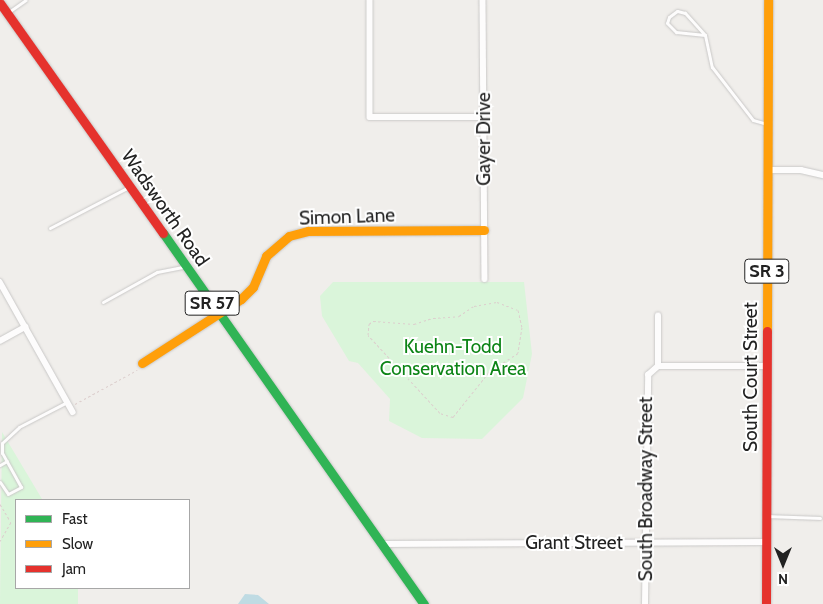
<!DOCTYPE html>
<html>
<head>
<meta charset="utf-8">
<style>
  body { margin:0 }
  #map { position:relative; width:823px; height:604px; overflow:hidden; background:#f0eeeb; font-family:Cabin,sans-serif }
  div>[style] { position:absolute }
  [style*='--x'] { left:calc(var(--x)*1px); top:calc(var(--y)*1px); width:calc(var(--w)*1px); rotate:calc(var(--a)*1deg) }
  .park>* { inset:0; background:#daf5da }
  .water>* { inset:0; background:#bfdbe3 }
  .path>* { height:1px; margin-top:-0.5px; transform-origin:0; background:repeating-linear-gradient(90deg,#dccecd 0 2.5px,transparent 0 5px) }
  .roads { filter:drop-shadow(0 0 1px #c9c8c7) drop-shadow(0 0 1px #c9c8c7) }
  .lane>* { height:3px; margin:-1.5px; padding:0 1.5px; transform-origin:1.5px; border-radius:1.5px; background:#fdfcfc }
  .street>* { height:5.5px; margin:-2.75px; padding:0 2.75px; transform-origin:2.75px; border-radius:2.75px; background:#fdfcfc }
  .fast>* { height:9px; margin:-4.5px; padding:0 4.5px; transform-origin:4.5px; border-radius:4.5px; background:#30b455 }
  .slow>* { height:9px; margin:-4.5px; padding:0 4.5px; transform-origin:4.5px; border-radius:4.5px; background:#ff9f0a }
  .jam>* { height:9px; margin:-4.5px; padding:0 4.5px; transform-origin:4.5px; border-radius:4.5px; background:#e5322d }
  span { translate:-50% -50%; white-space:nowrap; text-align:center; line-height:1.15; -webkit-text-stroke:4px #fff; paint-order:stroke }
  .shield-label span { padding:1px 4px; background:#fff; border:1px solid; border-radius:4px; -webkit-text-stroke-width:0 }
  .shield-label { font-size:18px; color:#222; font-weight:700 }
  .street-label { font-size:19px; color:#222 }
  .park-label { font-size:19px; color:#0c8416 }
  .legend { position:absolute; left:15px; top:499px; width:175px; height:90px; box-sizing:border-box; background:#fff; border:1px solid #a7a7a7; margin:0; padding:6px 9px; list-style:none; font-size:15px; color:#222 }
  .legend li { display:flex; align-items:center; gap:10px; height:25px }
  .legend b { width:25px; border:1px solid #a7a7a7 }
  .north { position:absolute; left:758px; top:539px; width:50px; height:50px; -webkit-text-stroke:4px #fff; paint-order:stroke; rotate:180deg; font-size:14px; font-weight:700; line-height:20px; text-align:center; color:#222 }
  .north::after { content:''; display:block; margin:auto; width:18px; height:22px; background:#222; clip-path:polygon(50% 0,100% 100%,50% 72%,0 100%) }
</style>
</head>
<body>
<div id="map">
  <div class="park">
    <div style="clip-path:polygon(333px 282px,524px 282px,532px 354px,523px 398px,482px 439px,422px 438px,389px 421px,390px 399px,358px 363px,349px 361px,322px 316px,320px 296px)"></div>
    <div style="clip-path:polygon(2px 432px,42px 499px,16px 500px,16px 588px,78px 588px,78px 604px,0 604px)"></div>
  </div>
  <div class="water">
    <div style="clip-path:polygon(245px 594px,258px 595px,269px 604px,238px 604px)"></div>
  </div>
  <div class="path">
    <div style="--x:497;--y:302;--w:22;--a:21"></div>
    <div style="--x:518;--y:310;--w:17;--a:77"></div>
    <div style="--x:522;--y:327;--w:26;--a:99"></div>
    <div style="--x:518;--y:353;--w:35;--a:147"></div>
    <div style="--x:489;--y:372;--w:58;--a:128.7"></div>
    <div style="--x:453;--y:417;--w:14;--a:-163"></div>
    <div style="--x:440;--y:413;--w:106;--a:-132.7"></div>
    <div style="--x:368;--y:335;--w:11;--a:-85"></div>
    <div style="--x:369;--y:324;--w:5;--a:-37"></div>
    <div style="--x:373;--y:321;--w:41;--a:4.2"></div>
    <div style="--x:414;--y:324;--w:20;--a:-18"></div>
    <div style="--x:433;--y:318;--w:26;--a:-4"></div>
    <div style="--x:459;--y:316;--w:18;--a:-34"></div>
    <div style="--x:474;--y:306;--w:23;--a:-10"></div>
    <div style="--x:75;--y:404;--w:71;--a:-28.7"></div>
    <div style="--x:0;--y:504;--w:21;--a:59"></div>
    <div style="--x:11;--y:522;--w:22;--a:120"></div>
  </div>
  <div class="roads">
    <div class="lane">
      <div style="--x:10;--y:11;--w:19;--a:-35"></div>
      <div style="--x:705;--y:35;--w:30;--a:-132"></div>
      <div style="--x:685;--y:13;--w:8;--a:-166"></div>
      <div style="--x:677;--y:11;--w:10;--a:143"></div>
      <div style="--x:669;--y:17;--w:6;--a:108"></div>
      <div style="--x:667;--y:23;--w:13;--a:45"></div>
      <div style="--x:676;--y:32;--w:29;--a:6"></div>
      <div style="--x:705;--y:35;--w:33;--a:78"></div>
      <div style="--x:712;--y:67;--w:67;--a:52.3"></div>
      <div style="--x:753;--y:120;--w:15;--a:16"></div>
      <div style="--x:50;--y:228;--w:87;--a:-27.5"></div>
      <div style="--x:103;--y:302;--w:62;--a:-29.1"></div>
      <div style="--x:157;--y:272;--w:26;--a:-11"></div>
      <div style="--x:0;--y:465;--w:8;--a:-30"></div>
      <div style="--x:0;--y:482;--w:14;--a:56"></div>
      <div style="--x:8;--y:494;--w:15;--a:-28"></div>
      <div style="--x:21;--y:487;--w:39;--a:-119"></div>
      <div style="--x:2;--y:453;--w:10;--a:-90"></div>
      <div style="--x:2;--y:443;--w:23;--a:-43"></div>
      <div style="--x:19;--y:427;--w:54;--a:-27.5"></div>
      <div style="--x:767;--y:516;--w:53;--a:2.2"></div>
    </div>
    <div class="street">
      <div style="--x:370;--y:0;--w:117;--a:90"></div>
      <div style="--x:370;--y:117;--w:113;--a:0"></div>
      <div style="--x:483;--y:0;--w:279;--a:89.6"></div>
      <div style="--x:768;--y:170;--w:33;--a:0"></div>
      <div style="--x:801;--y:170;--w:23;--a:13"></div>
      <div style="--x:0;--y:282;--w:149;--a:60.7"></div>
      <div style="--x:0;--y:341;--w:29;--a:-29"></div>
      <div style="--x:658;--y:366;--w:50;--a:-90"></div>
      <div style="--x:383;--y:544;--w:383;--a:-0.3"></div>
      <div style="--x:645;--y:604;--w:229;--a:-89.2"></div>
      <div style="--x:648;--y:375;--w:13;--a:-42"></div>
      <div style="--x:658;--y:366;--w:109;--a:0"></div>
    </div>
    <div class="fast">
      <div style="--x:163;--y:233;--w:454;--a:54.9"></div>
    </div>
    <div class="slow">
      <div style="--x:767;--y:331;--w:331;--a:-89.8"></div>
      <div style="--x:142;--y:363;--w:118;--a:-32.9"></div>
      <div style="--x:241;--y:299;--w:17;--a:-45"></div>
      <div style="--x:253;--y:287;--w:34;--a:-67"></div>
      <div style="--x:266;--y:256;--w:30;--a:-41"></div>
      <div style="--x:289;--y:236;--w:20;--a:-15"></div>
      <div style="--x:308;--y:231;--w:176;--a:-0.3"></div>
    </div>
    <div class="jam">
      <div style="--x:0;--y:3;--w:282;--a:54.7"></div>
      <div style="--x:766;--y:604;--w:273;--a:-89.8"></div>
    </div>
  </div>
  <div class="shield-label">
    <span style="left:767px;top:271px">SR 3</span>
    <span style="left:212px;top:303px">SR 57</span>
  </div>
  <div class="street-label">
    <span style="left:484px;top:139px;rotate:-90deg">Gayer Drive</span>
    <span style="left:165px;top:208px;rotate:55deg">Wadsworth Road</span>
    <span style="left:347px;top:217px;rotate:-2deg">Simon Lane</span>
    <span style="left:751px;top:377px;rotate:-90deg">South Court Street</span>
    <span style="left:646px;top:489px;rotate:-90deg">South Broadway Street</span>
    <span style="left:574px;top:543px">Grant Street</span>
  </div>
  <div class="park-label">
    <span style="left:453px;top:358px">Kuehn-Todd<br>Conservation Area</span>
  </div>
  <ul class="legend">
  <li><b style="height:6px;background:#30b455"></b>Fast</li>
  <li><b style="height:6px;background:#ff9f0a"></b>Slow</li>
  <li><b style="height:6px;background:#e5322d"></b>Jam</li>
  </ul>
  <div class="north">N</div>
</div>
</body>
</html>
